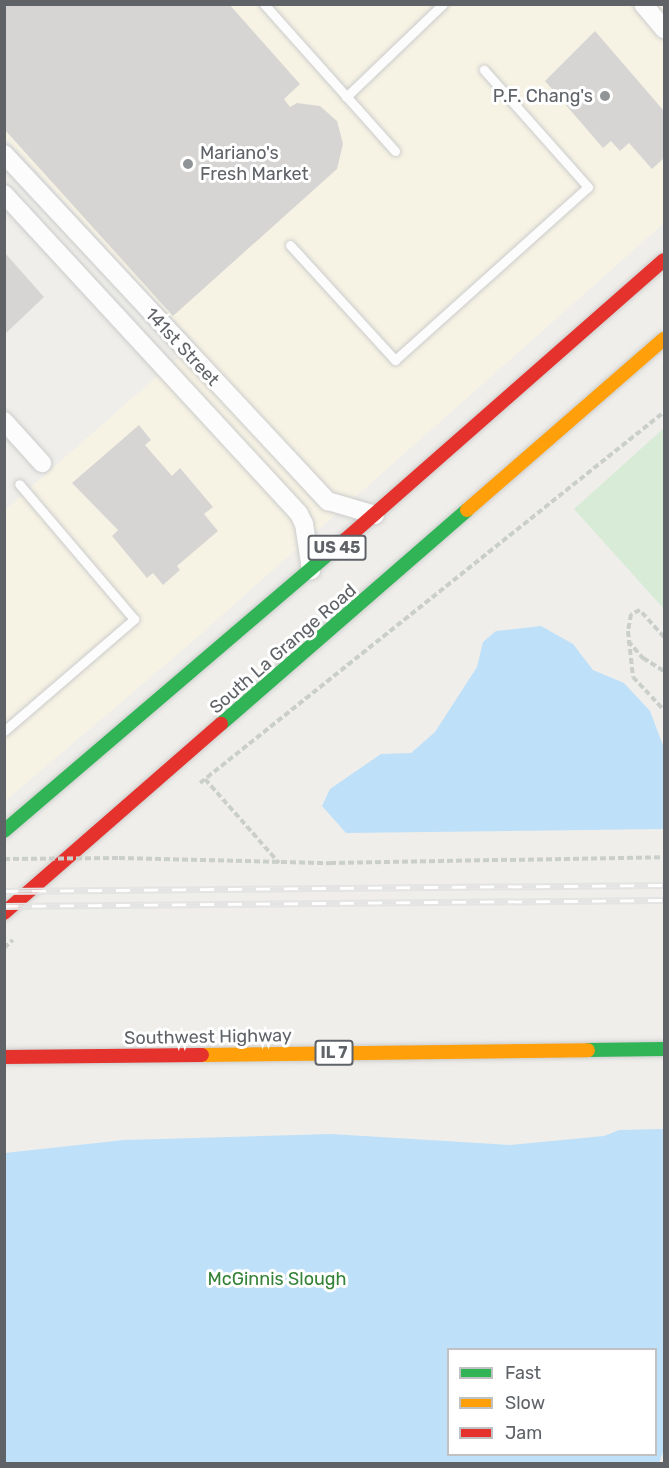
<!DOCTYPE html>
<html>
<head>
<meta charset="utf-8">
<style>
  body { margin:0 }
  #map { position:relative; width:669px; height:1468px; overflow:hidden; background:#efeeea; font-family:Rubik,sans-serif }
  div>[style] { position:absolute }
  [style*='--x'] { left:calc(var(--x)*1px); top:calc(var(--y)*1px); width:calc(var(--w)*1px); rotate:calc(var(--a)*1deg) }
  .commercial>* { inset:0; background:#f7f3e4 }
  .green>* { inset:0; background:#d8ebd6 }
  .water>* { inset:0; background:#bfe0f9 }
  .building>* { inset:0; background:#d6d5d3 }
  .path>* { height:4px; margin-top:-2px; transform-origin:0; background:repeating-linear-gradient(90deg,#cacfcc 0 6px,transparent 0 9px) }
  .roads { filter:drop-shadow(0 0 2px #cbcccc) drop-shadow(0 0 2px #cbcccc) }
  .lane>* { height:9px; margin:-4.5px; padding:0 4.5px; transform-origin:4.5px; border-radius:4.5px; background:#fdfcfc }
  .street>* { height:18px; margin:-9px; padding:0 9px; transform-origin:9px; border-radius:9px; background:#fdfcfc }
  .fast>* { height:14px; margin:-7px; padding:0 7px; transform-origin:7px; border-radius:7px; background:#30b455 }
  .slow>* { height:14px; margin:-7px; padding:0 7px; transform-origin:7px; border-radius:7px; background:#ff9f0a }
  .jam>* { height:14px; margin:-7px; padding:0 7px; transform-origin:7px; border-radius:7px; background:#e5322d }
  .rail>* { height:7px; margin-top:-3.5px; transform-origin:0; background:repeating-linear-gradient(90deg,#fff 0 14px,#e4e4e4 0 28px); box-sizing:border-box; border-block:2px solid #e4e4e4 }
  .path-bridge>* { height:4px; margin-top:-2px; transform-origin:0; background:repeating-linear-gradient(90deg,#cacfcc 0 6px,transparent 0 9px) }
  .dots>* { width:16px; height:16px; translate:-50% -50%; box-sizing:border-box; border:3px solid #fff; border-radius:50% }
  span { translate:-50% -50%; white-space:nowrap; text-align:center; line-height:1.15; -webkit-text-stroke:6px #fff; paint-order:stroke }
  .shield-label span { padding:2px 4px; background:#fff; border:2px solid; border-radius:4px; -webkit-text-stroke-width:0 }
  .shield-label { font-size:16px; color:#5f6368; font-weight:700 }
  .poi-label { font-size:18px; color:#5f6368 }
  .right { translate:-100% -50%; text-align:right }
  .left { translate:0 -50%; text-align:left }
  .street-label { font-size:18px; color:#5f6368 }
  .park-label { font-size:18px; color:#348238 }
  .frame { position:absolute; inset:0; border:6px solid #5f6368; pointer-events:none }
  .legend { position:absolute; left:447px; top:1348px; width:210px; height:108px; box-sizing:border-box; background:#fff; border:2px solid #bfc1c3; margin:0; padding:8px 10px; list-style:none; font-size:18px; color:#5f6368 }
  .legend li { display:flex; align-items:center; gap:12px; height:30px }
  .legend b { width:30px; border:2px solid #bfc1c3 }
</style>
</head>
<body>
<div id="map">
  <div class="commercial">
    <div style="clip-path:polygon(5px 5px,664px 5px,664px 223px,193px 641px,5px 801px,5px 510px,195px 343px,5px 137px)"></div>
  </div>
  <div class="green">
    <div style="clip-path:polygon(664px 428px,664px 609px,574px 509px)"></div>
  </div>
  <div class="water">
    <div style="clip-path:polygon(541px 626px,573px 644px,593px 670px,624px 683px,650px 711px,664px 748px,664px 829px,346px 833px,322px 806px,330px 789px,381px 754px,411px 753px,435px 732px,477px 667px,483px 642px,496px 631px)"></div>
    <div style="clip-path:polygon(evenodd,664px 1129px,664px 1449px,659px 1463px,5px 1463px,5px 1153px,124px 1140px,331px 1134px,510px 1145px,604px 1136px,619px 1130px,664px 1129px,448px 1350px,656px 1350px,656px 1454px,448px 1454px,448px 1350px)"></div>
  </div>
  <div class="building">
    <div style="clip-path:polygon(4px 4px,229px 4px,300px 84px,284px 99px,290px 107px,297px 103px,320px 106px,337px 121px,343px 144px,337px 169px,173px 316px,4px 129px)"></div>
    <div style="clip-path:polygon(595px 31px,664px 111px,664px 158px,652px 169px,629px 143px,620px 151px,611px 141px,603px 148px,545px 81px)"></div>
    <div style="clip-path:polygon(5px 253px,44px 297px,5px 334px)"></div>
    <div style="clip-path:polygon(139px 425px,151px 440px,145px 445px,172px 476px,180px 468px,213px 507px,204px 514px,218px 531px,177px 566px,180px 570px,163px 585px,153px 573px,147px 578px,112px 536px,118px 530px,72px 483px)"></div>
  </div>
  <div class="path">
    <div style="--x:664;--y:637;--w:36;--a:-132"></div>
    <div style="--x:640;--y:610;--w:10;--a:156"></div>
    <div style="--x:631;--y:614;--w:17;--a:100"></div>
    <div style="--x:628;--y:631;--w:46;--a:83.8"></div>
    <div style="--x:633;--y:677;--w:45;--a:46.8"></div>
    <div style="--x:628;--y:641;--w:23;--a:49"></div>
    <div style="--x:643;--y:658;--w:25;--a:32"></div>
    <div style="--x:205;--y:779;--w:112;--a:48.6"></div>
    <div style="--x:200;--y:783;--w:594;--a:-38.64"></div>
    <div style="--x:119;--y:858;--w:211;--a:1.4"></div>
    <div style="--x:330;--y:863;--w:334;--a:-1"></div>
    <div style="--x:4;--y:948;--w:12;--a:-42"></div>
  </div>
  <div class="roads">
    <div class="lane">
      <div style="--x:264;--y:4;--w:197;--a:48.3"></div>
      <div style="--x:346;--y:97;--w:134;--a:-43.8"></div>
      <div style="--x:290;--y:245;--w:156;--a:47.6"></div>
      <div style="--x:395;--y:360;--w:259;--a:-41.9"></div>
      <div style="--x:588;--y:187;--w:157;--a:-131.6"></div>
      <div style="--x:4;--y:731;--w:172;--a:-40.7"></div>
      <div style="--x:134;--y:619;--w:177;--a:-130.4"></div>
    </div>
    <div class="street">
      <div style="--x:643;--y:4;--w:33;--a:50"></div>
      <div style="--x:4;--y:154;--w:475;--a:47"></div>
      <div style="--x:328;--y:501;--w:49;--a:16.6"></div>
      <div style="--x:4;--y:194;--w:435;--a:47.3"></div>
      <div style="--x:299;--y:514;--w:11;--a:63"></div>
      <div style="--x:304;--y:524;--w:47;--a:81.3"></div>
      <div style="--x:4;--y:421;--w:57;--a:47.9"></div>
    </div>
    <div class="fast">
      <div style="--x:221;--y:724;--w:326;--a:-41"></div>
      <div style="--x:4;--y:831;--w:448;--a:-40.5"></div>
      <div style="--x:588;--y:1050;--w:76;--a:-0.8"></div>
    </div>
    <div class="slow">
      <div style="--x:467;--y:510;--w:261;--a:-41"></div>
      <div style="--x:202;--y:1055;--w:386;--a:-0.7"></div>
    </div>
    <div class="jam">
      <div style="--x:345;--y:540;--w:424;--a:-41.3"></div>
      <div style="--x:4;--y:913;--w:288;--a:-41.1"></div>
      <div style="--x:4;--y:1057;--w:198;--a:-0.6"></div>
    </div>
  </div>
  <div class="rail">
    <div style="--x:4;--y:891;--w:660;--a:-0.52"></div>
    <div style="--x:4;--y:906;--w:660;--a:-0.52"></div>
  </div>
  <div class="path-bridge">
    <div style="--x:4;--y:859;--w:115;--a:-0.5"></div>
  </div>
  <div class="dots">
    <div style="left:605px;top:96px;background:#919496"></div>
    <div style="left:188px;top:164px;background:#919496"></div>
  </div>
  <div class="shield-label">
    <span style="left:337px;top:548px">US 45</span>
    <span style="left:334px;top:1053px">IL 7</span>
  </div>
  <div class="poi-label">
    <span class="right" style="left:593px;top:96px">P.F. Chang's</span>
    <span class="left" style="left:200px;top:164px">Mariano's<br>Fresh Market</span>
  </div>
  <div class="street-label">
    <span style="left:182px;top:347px;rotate:47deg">141st Street</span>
    <span style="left:283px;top:649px;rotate:-41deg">South La Grange Road</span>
    <span style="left:208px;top:1037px;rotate:-1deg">Southwest Highway</span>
  </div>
  <div class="park-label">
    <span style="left:277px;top:1279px">McGinnis Slough</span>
  </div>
  <div class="frame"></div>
  <ul class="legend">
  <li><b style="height:8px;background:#30b455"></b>Fast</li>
  <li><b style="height:8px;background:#ff9f0a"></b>Slow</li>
  <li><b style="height:8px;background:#e5322d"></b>Jam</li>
  </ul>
</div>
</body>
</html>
